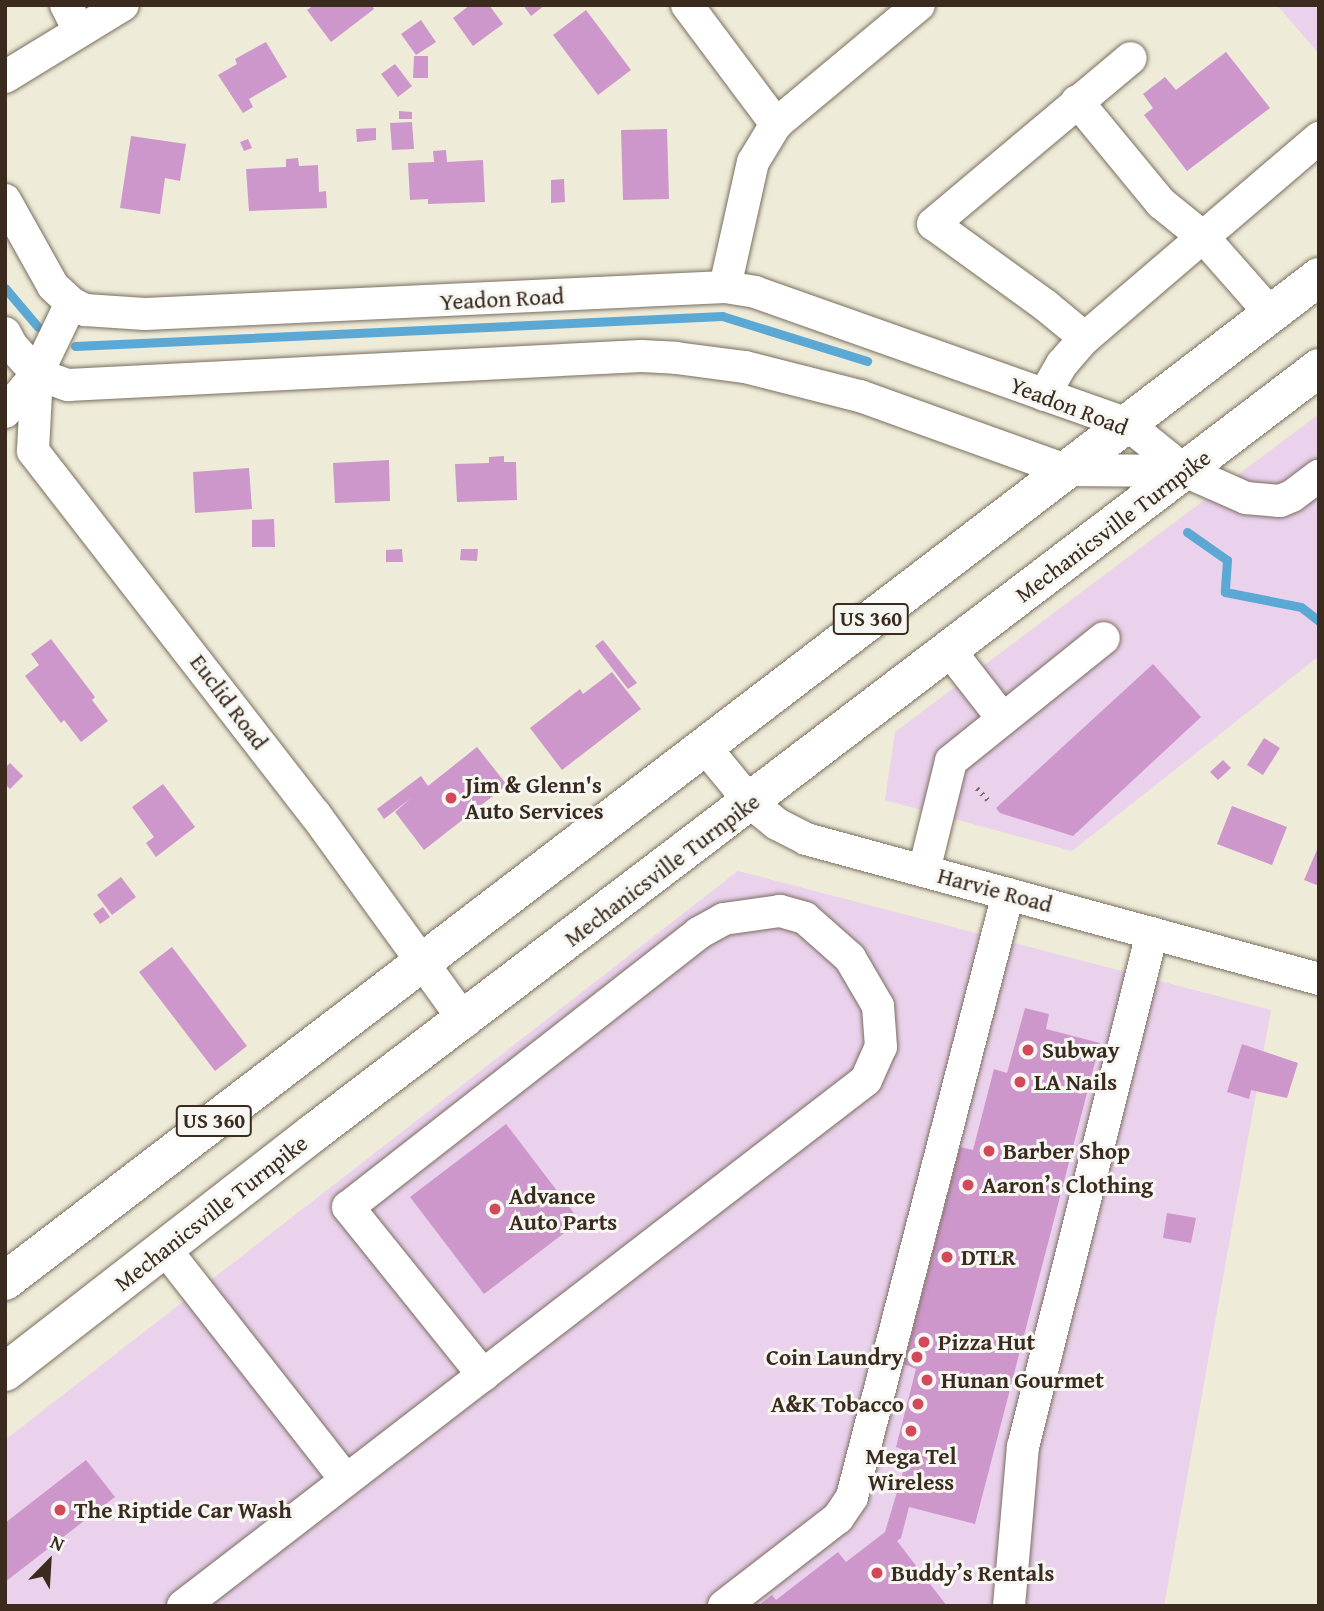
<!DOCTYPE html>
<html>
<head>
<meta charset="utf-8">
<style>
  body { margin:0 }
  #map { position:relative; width:1324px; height:1611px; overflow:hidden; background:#eeebd8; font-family:"Gentium Book Plus",serif }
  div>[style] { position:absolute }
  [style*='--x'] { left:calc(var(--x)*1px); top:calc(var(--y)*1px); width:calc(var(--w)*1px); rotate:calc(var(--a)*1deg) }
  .built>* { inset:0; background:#ead1ec }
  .stream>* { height:9px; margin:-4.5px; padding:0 4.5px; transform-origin:4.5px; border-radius:4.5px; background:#5ca8d5 }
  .building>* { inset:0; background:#ce97cb }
  .path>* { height:4.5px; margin-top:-2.25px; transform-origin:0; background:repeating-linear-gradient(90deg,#7a6e5f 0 2px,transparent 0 7px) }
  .roads { filter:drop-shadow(0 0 2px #7a6e5f) drop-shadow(0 0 2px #7a6e5f) }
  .minor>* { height:32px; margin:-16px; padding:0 16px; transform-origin:16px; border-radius:16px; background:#fff }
  .highway>* { height:38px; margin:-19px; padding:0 19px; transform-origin:19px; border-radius:19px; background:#fff }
  .dots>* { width:19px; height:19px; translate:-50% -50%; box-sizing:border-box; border:4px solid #f6f6f2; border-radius:50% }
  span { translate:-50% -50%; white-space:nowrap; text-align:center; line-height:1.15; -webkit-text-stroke:6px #f6f6f2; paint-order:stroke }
  .shield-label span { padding:2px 5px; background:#f6f6f2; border:2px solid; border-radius:5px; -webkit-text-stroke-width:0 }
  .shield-label { font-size:21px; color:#3b2a1e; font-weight:700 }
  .street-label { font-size:23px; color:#3b2a1e }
  .poi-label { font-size:23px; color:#3b2a1e; font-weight:700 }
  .left { translate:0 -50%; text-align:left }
  .right { translate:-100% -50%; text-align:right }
  .frame { position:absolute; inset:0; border:7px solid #3b2a1e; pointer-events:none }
  .north { position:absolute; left:14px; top:1527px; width:70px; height:70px; -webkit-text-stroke:5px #f6f6f2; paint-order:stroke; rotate:24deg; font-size:19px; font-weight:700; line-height:28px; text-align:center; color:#3b2a1e }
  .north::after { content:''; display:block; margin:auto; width:24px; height:32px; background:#3b2a1e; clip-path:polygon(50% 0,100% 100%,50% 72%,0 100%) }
</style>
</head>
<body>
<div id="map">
  <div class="built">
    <div style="clip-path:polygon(1277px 5px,1319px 5px,1319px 54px)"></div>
    <div style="clip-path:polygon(1319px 414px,1319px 656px,1072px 851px,885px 800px,895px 732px)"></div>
    <div style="clip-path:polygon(738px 871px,1271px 1010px,1164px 1606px,5px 1606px,5px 1440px)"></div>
  </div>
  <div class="stream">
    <div style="--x:5;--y:288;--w:51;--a:49.8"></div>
    <div style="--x:75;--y:346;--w:648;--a:-2.65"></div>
    <div style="--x:722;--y:316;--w:152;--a:17.2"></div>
    <div style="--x:1187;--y:532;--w:49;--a:35"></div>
    <div style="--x:1227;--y:560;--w:32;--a:94"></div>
    <div style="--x:1225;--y:592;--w:77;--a:11.2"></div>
    <div style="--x:1301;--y:607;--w:23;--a:38"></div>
  </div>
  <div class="building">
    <div style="clip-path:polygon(314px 5px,372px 5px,374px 9px,331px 42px,307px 10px)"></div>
    <div style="clip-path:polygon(470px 5px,489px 5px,503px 24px,473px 46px,453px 18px)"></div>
    <div style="clip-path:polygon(523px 5px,545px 5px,531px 16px)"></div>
    <div style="clip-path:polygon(586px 10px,631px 70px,598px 95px,553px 35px)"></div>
    <div style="clip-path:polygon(421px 20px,436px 42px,416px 55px,401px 34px)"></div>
    <div style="clip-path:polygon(266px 42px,287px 77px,249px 99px,253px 107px,243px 113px,218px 75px,237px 64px,235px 59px)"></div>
    <div style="clip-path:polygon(1226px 52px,1270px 108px,1187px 171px,1144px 115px,1153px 108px,1143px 94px,1165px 77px,1176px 90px)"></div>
    <div style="clip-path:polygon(414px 56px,428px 56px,428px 78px,413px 78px)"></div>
    <div style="clip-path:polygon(395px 64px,412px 86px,398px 97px,381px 74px)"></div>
    <div style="clip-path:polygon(399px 111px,412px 112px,412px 119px,399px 119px)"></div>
    <div style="clip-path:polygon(412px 122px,414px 149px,392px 150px,390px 123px)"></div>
    <div style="clip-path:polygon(376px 128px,376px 140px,357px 142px,356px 129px)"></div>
    <div style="clip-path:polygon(667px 129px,669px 199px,623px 200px,621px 130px)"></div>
    <div style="clip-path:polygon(131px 136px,186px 144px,180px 181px,165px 178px,160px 214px,120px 208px)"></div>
    <div style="clip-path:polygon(248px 139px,252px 148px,244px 151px,240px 142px)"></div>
    <div style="clip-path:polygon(446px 150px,447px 162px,483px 160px,485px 202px,428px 204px,428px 199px,410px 200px,408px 163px,434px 162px,433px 151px)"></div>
    <div style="clip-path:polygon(298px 158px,299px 166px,318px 165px,319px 192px,326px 191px,327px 208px,249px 211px,246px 169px,286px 167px,286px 159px)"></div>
    <div style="clip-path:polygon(564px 179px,565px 202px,551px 203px,551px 180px)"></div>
    <div style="clip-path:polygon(504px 456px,504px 462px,516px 462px,517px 500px,457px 502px,455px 464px,489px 463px,489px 457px)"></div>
    <div style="clip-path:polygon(389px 460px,390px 501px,335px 503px,333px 463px)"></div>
    <div style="clip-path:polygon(249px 468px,252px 509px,195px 513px,193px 472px)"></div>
    <div style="clip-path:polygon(274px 519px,275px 547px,252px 547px,252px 520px)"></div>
    <div style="clip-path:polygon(402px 549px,403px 562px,386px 562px,386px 550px)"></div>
    <div style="clip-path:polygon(461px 549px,478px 549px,477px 561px,460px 560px)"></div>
    <div style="clip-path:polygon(51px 639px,95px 697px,92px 700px,108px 721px,81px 742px,64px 720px,61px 723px,25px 676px,39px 665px,31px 654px)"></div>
    <div style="clip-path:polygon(603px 640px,637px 683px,628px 689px,595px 646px)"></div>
    <div style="clip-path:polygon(1153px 664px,1201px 717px,1073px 836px,1000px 813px,996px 808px)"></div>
    <div style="clip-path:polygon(612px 672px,641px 709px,562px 770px,530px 728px,580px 689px,583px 694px)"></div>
    <div style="clip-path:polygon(1264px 738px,1280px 748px,1263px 775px,1247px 765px)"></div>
    <div style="clip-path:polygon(477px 747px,507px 785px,424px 850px,395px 812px,411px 798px,384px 819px,377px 809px,421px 776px,428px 786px)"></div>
    <div style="clip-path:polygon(1223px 760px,1231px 768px,1218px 780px,1210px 772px)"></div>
    <div style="clip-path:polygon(10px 763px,23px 776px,10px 789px,5px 784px,5px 768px)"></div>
    <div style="clip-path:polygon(163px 784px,195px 827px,156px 857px,146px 843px,154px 837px,132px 807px)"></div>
    <div style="clip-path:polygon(1232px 806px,1287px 827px,1272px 865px,1217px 844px)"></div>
    <div style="clip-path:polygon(1319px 845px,1319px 886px,1304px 880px)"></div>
    <div style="clip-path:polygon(121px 877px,136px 897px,112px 915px,97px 895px)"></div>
    <div style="clip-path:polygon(103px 907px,110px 917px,100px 924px,93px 914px)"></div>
    <div style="clip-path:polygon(172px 947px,247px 1046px,215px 1071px,139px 972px)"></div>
    <div style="clip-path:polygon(1025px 1008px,1049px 1014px,1046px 1029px,1100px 1043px,975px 1524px,909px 1507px,901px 1538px,897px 1541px,947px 1606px,758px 1606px,772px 1595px,776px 1600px,838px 1552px,846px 1562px,885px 1532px,909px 1452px,896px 1447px,916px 1369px,904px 1364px,960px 1147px,973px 1150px,994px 1069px,1007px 1073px)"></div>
    <div style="clip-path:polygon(1242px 1044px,1298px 1063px,1287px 1098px,1251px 1090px,1249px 1099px,1227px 1092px)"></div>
    <div style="clip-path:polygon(506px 1124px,580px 1221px,484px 1294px,410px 1197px)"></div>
    <div style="clip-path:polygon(1167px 1213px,1196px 1218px,1191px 1243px,1163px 1238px)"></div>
    <div style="clip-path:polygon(86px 1460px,115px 1497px,5px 1582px,5px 1523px)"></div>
  </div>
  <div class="path">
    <div style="--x:977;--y:788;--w:19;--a:47"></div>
  </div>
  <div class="roads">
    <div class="minor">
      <div style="--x:66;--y:5;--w:29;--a:63"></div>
      <div style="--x:687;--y:5;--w:149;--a:53.2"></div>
      <div style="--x:5;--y:77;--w:138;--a:-31.4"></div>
      <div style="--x:5;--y:200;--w:98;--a:60.8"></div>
      <div style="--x:53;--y:286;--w:25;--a:43"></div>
      <div style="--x:71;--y:303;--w:16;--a:27"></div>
      <div style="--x:85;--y:310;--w:60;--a:3.8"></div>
      <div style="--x:145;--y:314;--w:581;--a:-2.67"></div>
      <div style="--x:725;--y:287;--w:30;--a:9"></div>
      <div style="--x:755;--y:292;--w:395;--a:19.5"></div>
      <div style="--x:1127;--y:424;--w:75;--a:39"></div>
      <div style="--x:1185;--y:471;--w:67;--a:23.9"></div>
      <div style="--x:1246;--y:498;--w:34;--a:5"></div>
      <div style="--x:1280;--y:501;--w:13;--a:-23"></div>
      <div style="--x:1292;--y:496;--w:34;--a:-37"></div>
      <div style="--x:725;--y:287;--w:128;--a:-77.4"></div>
      <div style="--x:753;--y:162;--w:44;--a:-58.8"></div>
      <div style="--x:776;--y:124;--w:186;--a:-39.8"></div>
      <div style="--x:1271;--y:314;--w:103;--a:-131.4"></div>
      <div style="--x:1203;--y:237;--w:153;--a:-40.5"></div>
      <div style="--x:5;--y:333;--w:15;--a:62"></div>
      <div style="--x:12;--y:346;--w:38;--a:48"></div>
      <div style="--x:37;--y:374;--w:33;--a:20"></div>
      <div style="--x:68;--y:385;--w:574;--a:-2.9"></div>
      <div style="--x:641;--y:356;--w:35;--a:3"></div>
      <div style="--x:676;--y:358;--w:70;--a:7.4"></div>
      <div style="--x:745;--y:367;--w:119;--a:14.2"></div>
      <div style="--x:860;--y:396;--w:218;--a:19.8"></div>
      <div style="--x:1065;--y:470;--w:120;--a:0.5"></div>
      <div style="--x:1085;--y:338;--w:52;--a:-140.5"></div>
      <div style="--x:1045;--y:305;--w:138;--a:-144.1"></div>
      <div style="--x:933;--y:224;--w:258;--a:-40"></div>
      <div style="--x:37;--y:374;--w:77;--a:93"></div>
      <div style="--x:33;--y:451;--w:460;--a:52.2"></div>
      <div style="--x:315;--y:814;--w:256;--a:54.1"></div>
      <div style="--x:1044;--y:395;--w:36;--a:-60"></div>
      <div style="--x:1062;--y:364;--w:35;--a:-49"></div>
      <div style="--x:1085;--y:338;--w:155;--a:-40.6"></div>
      <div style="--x:1203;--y:237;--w:54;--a:-141"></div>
      <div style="--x:1161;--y:203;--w:132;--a:-129.5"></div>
      <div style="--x:5;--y:412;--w:50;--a:-49.9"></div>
      <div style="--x:37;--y:374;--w:79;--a:-64.4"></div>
      <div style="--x:950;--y:651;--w:86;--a:52.1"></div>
      <div style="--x:704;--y:746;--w:74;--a:50.5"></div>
      <div style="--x:751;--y:803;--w:33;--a:39"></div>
      <div style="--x:777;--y:824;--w:33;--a:27"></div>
      <div style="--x:806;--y:839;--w:532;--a:15.26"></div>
      <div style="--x:924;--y:871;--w:113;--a:-76.2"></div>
      <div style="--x:951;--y:761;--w:196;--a:-38.8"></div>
      <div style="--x:165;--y:1249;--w:293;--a:51.9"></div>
      <div style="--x:183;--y:1606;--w:862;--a:-37.6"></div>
      <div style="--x:866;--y:1080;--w:36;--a:-66"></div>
      <div style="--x:881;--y:1047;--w:41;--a:-94.2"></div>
      <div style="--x:878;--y:1006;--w:56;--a:-120.3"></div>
      <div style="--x:850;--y:958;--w:60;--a:-138.4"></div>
      <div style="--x:805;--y:918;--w:26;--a:-164"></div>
      <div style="--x:780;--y:911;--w:57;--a:171.9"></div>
      <div style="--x:724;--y:919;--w:29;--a:151"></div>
      <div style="--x:699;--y:933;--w:445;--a:142"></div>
      <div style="--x:348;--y:1207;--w:216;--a:51.2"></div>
      <div style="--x:724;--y:1606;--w:144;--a:-37.7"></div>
      <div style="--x:838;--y:1518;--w:25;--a:-56"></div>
      <div style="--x:852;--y:1497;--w:623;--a:-75.5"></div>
      <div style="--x:1009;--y:1606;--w:160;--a:-85"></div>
      <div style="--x:1023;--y:1447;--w:530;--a:-75.91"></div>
    </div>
    <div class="highway">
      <div style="--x:5;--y:1281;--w:1654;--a:-37.38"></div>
      <div style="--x:5;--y:1372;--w:390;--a:-37.8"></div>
      <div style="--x:313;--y:1133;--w:1264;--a:-37.25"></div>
    </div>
  </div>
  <div class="dots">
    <div style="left:451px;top:798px;background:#d1495b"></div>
    <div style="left:1028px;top:1050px;background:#d1495b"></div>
    <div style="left:1020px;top:1082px;background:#d1495b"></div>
    <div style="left:989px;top:1151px;background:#d1495b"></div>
    <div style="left:968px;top:1185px;background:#d1495b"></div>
    <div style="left:495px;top:1209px;background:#d1495b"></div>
    <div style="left:947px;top:1257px;background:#d1495b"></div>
    <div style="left:924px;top:1342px;background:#d1495b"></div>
    <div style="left:917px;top:1357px;background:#d1495b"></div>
    <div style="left:927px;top:1380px;background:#d1495b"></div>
    <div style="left:918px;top:1404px;background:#d1495b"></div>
    <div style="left:911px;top:1431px;background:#d1495b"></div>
    <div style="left:60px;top:1510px;background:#d1495b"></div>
    <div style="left:877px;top:1573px;background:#d1495b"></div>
  </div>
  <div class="shield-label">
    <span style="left:871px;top:619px">US 360</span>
    <span style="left:214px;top:1121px">US 360</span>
  </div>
  <div class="street-label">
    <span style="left:502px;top:299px;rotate:-3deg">Yeadon Road</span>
    <span style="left:1069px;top:406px;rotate:21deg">Yeadon Road</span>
    <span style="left:1113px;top:526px;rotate:-37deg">Mechanicsville Turnpike</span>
    <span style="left:229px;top:702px;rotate:53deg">Euclid Road</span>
    <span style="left:662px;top:870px;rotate:-37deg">Mechanicsville Turnpike</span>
    <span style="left:995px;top:890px;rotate:15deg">Harvie Road</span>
    <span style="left:211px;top:1213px;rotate:-38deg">Mechanicsville Turnpike</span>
  </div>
  <div class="poi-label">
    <span class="left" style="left:465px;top:798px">Jim &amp; Glenn's<br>Auto Services</span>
    <span class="left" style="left:1042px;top:1050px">Subway</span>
    <span class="left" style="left:1034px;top:1082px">LA Nails</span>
    <span class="left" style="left:1003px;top:1151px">Barber Shop</span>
    <span class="left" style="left:982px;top:1185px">Aaron’s Clothing</span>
    <span class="left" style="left:509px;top:1209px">Advance<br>Auto Parts</span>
    <span class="left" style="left:961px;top:1257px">DTLR</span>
    <span class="left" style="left:938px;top:1342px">Pizza Hut</span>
    <span class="right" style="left:903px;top:1357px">Coin Laundry</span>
    <span class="left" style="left:941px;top:1380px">Hunan Gourmet</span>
    <span class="right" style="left:904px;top:1404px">A&amp;K Tobacco</span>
    <span style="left:911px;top:1469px">Mega Tel<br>Wireless</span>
    <span class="left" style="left:74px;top:1510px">The Riptide Car Wash</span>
    <span class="left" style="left:891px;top:1573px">Buddy’s Rentals</span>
  </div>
  <div class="frame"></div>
  <div class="north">N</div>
</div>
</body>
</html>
